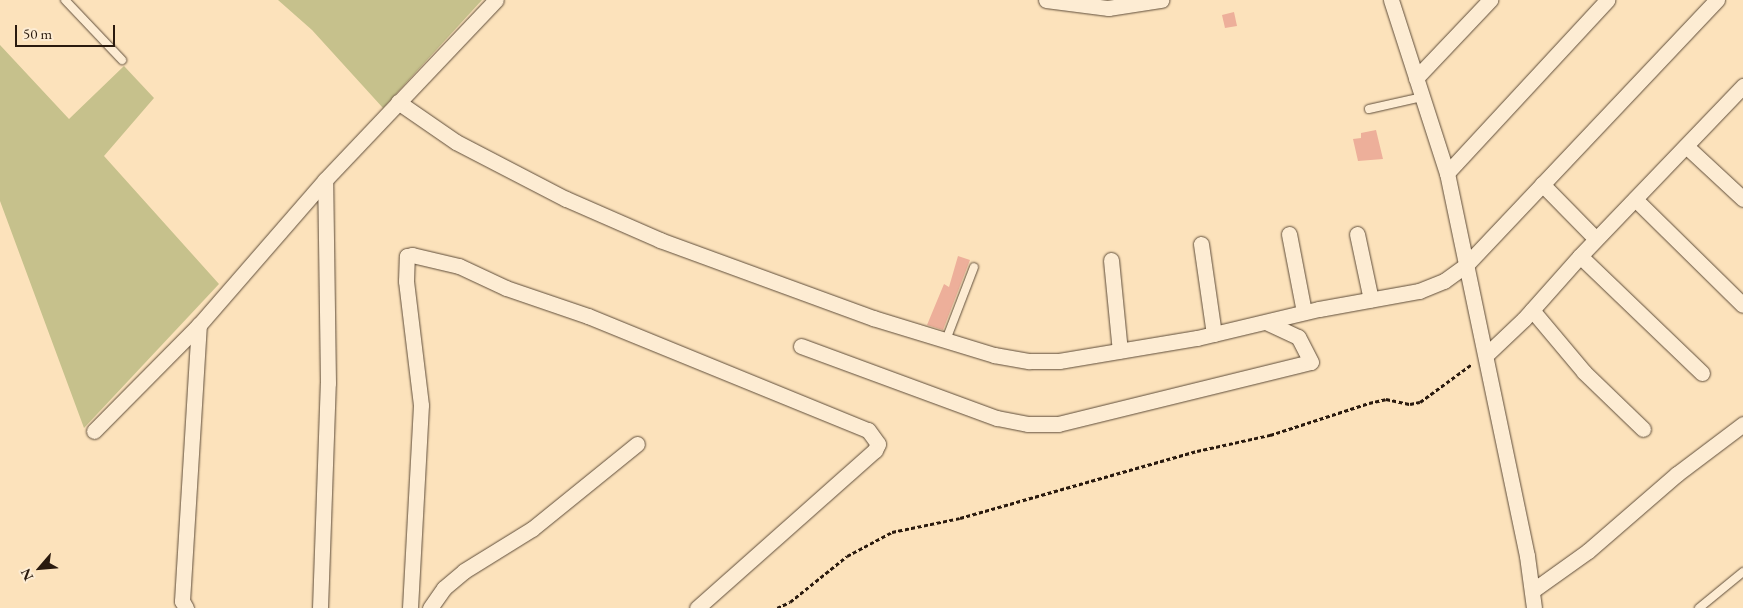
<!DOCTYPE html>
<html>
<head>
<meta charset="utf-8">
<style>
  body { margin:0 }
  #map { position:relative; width:1743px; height:608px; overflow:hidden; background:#fce2bb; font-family:"EB Garamond",serif }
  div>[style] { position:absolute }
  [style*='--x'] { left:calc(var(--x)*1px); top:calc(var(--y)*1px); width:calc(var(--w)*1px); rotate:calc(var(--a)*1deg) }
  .green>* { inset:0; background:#c6c18c }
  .building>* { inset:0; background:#edaf9a }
  .path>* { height:2.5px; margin-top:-1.25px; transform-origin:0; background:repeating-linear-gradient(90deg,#2a1a0e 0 4px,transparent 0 6.5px) }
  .roads { filter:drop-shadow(0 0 1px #5e4c39) drop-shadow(0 0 1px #5e4c39) }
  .lane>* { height:8px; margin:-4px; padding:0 4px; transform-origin:4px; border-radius:4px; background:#fdecd3 }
  .street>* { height:15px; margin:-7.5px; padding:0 7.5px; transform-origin:7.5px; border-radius:7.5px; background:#fdecd3 }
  span { translate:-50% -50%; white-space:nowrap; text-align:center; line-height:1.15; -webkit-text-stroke:4.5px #fdecd3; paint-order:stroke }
  .north { position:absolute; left:15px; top:543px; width:50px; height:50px; -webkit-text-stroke:4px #fdecd3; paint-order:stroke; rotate:243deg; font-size:14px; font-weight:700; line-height:20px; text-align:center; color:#2a1a0e }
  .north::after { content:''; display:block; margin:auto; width:18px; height:22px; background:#2a1a0e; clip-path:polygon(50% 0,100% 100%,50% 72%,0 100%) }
  .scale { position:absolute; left:15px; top:25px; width:100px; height:22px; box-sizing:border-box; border:2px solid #2a1a0e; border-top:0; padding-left:6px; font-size:15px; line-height:18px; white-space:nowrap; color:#2a1a0e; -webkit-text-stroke:4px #fdecd3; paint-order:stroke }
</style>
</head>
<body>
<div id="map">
  <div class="green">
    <div style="clip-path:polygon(278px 0,482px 0,383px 108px,312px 30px)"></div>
    <div style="clip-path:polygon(0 45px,69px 119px,124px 66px,154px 98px,104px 156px,219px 284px,84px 428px,0 201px)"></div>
  </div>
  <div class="building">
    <div style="clip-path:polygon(1234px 12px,1237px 26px,1225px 28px,1222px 15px)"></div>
    <div style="clip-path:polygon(1376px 130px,1383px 159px,1358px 161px,1353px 139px,1361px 138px,1361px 133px)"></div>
    <div style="clip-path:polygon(958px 256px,970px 260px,943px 330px,927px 325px,944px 284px,949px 287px)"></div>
  </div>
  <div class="path">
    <div style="--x:777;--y:608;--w:14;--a:-25"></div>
    <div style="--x:790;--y:602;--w:73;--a:-38.9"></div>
    <div style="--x:847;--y:556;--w:51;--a:-28.1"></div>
    <div style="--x:892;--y:532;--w:69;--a:-11.6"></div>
    <div style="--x:960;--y:518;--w:246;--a:-15.8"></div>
    <div style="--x:1197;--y:451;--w:75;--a:-12.4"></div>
    <div style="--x:1270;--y:435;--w:104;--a:-17.9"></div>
    <div style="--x:1369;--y:403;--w:17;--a:-13"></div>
    <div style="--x:1386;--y:399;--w:25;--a:12"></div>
    <div style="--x:1410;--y:404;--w:10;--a:-11"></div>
    <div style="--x:1420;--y:402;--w:64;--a:-36.2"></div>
  </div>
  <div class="roads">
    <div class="lane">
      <div style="--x:65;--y:0;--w:83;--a:46.5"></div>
      <div style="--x:1369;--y:109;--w:54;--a:-12.8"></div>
      <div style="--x:946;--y:340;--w:78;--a:-69"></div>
      <div style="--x:1699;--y:608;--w:57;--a:-39.3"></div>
    </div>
    <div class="street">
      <div style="--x:1046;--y:0;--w:63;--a:7.4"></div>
      <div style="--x:1108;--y:8;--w:54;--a:-8.6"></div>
      <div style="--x:1391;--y:0;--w:182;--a:72.1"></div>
      <div style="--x:1447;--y:173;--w:391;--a:78.2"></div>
      <div style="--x:1527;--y:556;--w:52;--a:82.3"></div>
      <div style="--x:1416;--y:78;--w:108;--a:-46.5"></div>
      <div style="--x:398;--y:102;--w:70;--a:34.6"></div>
      <div style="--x:456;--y:142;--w:124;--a:27.4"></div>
      <div style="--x:566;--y:199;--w:103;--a:23.6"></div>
      <div style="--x:660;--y:240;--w:227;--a:20.1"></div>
      <div style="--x:873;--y:318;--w:127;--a:17"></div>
      <div style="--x:994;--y:355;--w:36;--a:10"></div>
      <div style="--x:1029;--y:361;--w:30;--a:0"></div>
      <div style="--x:1059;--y:361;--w:140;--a:-9.5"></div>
      <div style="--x:1197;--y:338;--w:125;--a:-13.4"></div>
      <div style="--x:1319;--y:309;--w:102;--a:-10.2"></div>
      <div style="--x:1419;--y:291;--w:27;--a:-22"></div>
      <div style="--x:1444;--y:281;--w:29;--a:-36"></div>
      <div style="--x:1467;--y:264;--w:364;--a:-46.6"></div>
      <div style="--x:1686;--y:146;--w:78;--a:42.9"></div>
      <div style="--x:1447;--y:173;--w:236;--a:-47.2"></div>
      <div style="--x:1542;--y:184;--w:77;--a:45.5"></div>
      <div style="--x:1635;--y:199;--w:151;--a:44.5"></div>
      <div style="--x:1289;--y:234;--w:79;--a:79.1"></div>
      <div style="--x:1357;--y:234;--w:67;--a:78"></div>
      <div style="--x:1201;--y:244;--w:91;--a:81.8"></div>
      <div style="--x:1580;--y:256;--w:169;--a:43.8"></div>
      <div style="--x:1111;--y:260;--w:91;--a:84.4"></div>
      <div style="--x:1532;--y:310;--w:81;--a:50"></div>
      <div style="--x:1584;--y:372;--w:82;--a:44"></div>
      <div style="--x:801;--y:346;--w:209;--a:20.2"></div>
      <div style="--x:997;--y:418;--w:32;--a:11"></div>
      <div style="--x:1028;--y:424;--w:30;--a:0"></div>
      <div style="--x:1058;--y:424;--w:260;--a:-13.8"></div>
      <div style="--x:1311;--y:362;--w:28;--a:-117"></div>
      <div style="--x:1298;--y:337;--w:35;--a:-155"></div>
      <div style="--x:1486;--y:355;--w:52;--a:-43.5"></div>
      <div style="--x:1524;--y:319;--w:84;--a:-48.4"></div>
      <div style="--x:1580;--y:256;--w:236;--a:-46.2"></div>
      <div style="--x:94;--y:431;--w:149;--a:-45.3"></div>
      <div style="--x:199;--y:325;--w:192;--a:-49"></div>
      <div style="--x:325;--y:180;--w:248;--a:-46.5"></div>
      <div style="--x:1532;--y:591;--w:69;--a:-35.5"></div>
      <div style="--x:1588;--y:551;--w:118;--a:-40.9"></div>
      <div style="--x:1677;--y:474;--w:83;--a:-37.1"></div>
      <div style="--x:186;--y:608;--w:8;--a:-120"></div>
      <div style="--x:182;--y:601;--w:277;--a:-86.5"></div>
      <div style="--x:320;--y:608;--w:225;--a:-88"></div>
      <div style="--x:328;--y:383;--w:203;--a:-90.8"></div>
      <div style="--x:410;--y:608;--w:203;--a:-86.9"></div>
      <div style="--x:421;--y:405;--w:125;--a:-96.9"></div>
      <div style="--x:406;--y:281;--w:25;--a:-88"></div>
      <div style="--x:407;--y:256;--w:5;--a:-11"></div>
      <div style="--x:412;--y:255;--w:48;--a:13.2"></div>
      <div style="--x:459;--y:266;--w:52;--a:25.1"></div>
      <div style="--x:506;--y:288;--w:87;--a:18.9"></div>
      <div style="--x:588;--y:316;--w:302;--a:22.2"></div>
      <div style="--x:868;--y:430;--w:17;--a:54"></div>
      <div style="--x:878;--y:444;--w:7;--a:117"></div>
      <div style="--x:875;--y:450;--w:238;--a:138.4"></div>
      <div style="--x:430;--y:608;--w:24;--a:-55"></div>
      <div style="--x:444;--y:588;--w:26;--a:-40"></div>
      <div style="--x:464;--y:571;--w:80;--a:-31.7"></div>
      <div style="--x:532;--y:529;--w:135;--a:-39"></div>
    </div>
  </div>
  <div class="north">N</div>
  <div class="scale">50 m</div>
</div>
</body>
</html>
